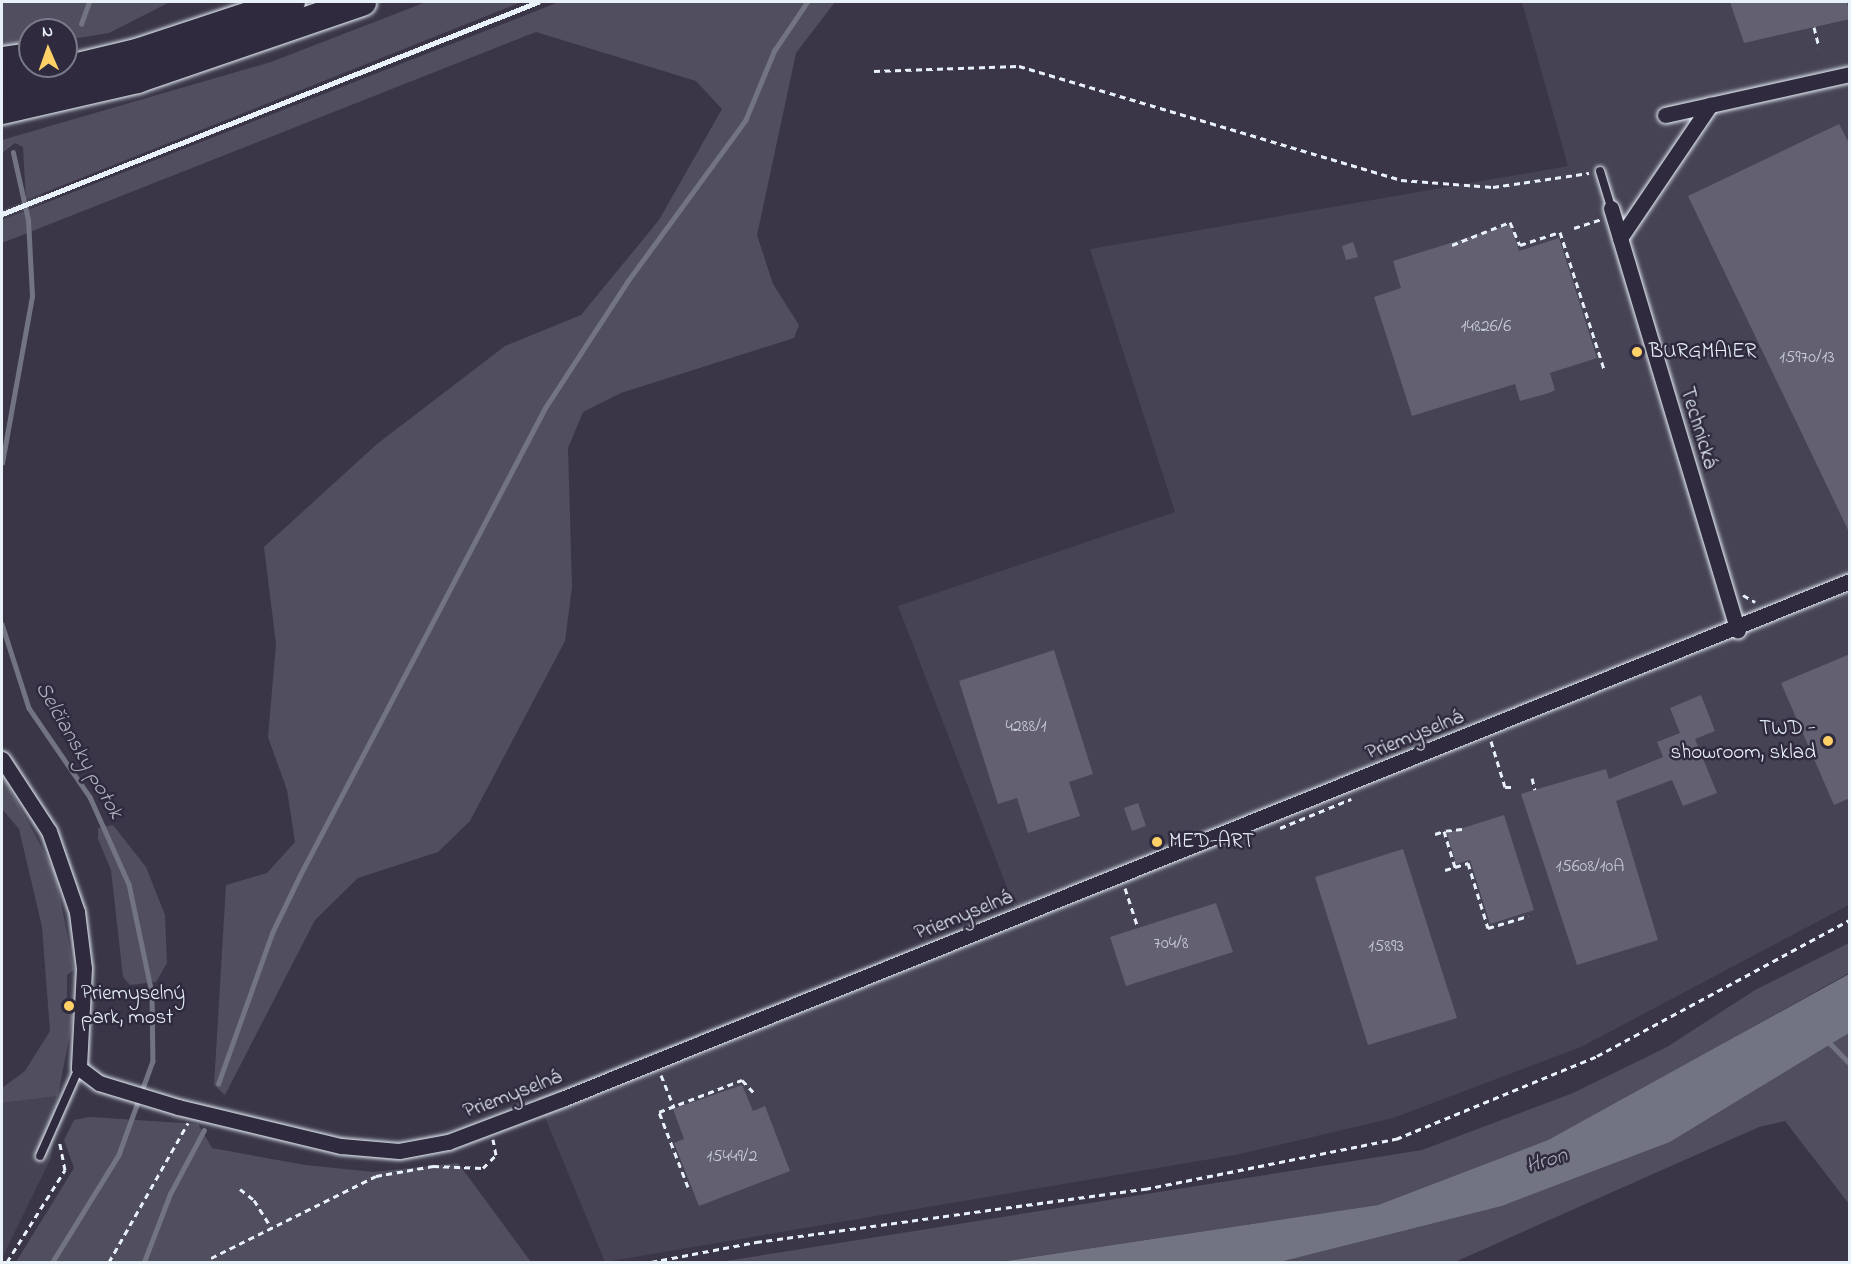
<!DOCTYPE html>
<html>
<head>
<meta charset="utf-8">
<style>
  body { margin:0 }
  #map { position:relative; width:1851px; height:1264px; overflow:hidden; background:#3a3648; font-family:"Indie Flower",sans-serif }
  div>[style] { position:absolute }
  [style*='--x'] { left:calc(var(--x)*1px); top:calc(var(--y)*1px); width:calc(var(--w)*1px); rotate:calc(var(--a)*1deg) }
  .built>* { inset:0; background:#464354 }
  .green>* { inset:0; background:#504e5f }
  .water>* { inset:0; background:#737482 }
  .stream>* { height:4.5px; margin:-2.25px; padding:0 2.25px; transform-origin:2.25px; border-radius:2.25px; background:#737482 }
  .building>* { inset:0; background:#636171 }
  .path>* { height:3px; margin-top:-1.5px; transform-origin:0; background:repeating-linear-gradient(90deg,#e8f1f8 0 6px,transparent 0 10.5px) }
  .roads { filter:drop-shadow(0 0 2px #e8f1f8) drop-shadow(0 0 2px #e8f1f8) }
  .service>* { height:8px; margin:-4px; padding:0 4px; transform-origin:4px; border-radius:4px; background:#2f2a3d }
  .minor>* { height:15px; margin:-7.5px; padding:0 7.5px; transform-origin:7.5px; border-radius:7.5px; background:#2f2a3d }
  .motorway>* { height:28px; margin:-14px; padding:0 14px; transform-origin:14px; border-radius:14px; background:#2f2a3d }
  .rail>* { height:4.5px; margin:-2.25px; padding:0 2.25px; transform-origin:2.25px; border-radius:2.25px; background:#e8f1f8 }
  .dots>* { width:16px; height:16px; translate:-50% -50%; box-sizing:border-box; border:3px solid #2f2a3d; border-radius:50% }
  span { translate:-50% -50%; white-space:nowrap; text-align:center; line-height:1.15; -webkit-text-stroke:5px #2f2a3d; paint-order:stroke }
  .number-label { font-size:18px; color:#c7cdd6 }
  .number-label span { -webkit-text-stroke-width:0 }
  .poi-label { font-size:21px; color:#e8f1f8 }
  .left { translate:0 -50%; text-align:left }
  .right { translate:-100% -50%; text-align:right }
  .street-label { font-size:21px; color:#e8f1f8 }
  .water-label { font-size:22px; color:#aeb2bd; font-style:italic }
  .frame { position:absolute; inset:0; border:3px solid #e8f1f8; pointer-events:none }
  .north { position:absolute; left:18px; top:18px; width:60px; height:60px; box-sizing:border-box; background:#2f2a3d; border:2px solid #797a88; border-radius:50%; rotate:358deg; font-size:16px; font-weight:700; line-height:24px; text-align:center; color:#e8f1f8 }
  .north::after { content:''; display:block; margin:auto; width:21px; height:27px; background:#ffd166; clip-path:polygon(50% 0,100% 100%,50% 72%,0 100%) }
</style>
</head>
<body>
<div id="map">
  <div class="built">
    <div style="clip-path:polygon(1522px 2px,1849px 2px,1849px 905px,1581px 1047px,1393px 1118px,1240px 1154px,605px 1262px,537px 1098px,1015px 908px,898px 606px,1175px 512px,1090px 249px,1568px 166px)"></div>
    <div style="clip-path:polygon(42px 194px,45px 202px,2px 220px,2px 210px)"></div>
    <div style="clip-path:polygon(58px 1096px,51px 1158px,2px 1258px,2px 1103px)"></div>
  </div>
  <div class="green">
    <div style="clip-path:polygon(2px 2px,170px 2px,109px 33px,66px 40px,66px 30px,30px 30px,30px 45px,2px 47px)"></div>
    <div style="clip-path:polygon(426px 2px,521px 2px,26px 200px,23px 147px,15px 143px,2px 153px,2px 140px,271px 62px)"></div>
    <div style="clip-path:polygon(559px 2px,835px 2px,796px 53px,757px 235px,773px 284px,799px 325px,794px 338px,621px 393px,583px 412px,568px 448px,572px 587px,565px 641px,470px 821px,438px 852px,358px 878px,315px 920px,225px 1095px,214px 1085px,226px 885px,267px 873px,295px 842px,287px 790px,268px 737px,276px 644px,264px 547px,377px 444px,505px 346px,581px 315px,659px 220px,722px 109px,696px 81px,536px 32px,2px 243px,2px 220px)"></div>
    <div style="clip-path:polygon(2px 774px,55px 872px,74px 970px,67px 975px,67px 1010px,73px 1017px,58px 1096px,2px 1103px,2px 1088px,25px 1071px,50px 1031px,42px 927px,19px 829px,2px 809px)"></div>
    <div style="clip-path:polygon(113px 825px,146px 867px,165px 915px,167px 963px,156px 982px,130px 985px,123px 977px,111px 870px,98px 839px,98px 828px)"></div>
    <div style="clip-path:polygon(1849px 943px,1849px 973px,1717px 1047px,1548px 1140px,1378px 1205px,998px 1262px,720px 1262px,1422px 1150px,1573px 1093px,1667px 1047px,1755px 990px)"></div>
    <div style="clip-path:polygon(1849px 1033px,1849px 1204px,1785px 1121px,1759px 1127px,1455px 1262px,1280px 1262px,1502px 1206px,1670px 1142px)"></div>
    <div style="clip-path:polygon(90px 1117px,198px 1124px,212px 1148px,305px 1165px,374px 1172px,458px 1163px,531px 1262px,16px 1262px,74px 1168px,64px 1140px,74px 1120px)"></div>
  </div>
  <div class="water">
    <div style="clip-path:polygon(1849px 974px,1849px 1033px,1670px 1142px,1502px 1206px,1280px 1262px,999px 1262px,1378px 1205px,1548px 1140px)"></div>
  </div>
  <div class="stream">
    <div style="--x:81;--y:24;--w:23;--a:-70"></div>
    <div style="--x:2;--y:463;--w:170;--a:-79.8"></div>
    <div style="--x:32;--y:296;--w:76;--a:-93"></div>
    <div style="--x:28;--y:220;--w:69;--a:-102.6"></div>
    <div style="--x:2;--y:624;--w:88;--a:72.2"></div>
    <div style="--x:29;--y:708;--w:108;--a:55.6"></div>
    <div style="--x:90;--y:797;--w:95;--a:65.9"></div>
    <div style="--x:129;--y:884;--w:111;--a:78.1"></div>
    <div style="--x:152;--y:993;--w:68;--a:89.2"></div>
    <div style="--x:153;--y:1061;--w:100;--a:109.9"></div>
    <div style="--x:119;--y:1155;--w:126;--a:121.7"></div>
    <div style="--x:1829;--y:1042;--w:30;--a:46"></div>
    <div style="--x:218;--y:1084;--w:160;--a:-70.3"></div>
    <div style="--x:272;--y:933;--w:64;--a:-64.2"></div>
    <div style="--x:300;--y:875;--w:527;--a:-62.32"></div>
    <div style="--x:545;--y:408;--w:150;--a:-56.9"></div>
    <div style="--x:627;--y:282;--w:200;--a:-53.8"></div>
    <div style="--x:745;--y:121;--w:76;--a:-67.5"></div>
    <div style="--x:774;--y:51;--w:59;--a:-56"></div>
    <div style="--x:144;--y:1262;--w:73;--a:-69.1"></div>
    <div style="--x:170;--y:1194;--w:72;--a:-62"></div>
  </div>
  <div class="building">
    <div style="clip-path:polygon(1730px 2px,1847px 2px,1850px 19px,1744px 43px)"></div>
    <div style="clip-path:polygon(1839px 124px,1850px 145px,1850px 534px,1688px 196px)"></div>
    <div style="clip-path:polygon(1511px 224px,1519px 251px,1559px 238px,1597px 358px,1550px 373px,1555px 390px,1549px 393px,1520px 401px,1515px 384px,1412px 416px,1374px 297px,1401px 288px,1393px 261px)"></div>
    <div style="clip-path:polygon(1353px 242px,1358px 257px,1346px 260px,1342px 246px)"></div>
    <div style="clip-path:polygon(1054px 650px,1093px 774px,1069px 782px,1080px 816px,1028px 833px,1017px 798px,998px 804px,959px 681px)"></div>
    <div style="clip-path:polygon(1850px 654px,1850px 798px,1834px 805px,1781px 683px)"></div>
    <div style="clip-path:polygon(1701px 695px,1715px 731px,1695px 739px,1717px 793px,1683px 806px,1672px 780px,1616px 801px,1658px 940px,1577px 965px,1521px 794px,1606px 769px,1609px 779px,1663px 757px,1657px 742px,1680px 733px,1670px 708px)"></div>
    <div style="clip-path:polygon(1138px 803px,1146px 826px,1132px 831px,1124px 808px)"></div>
    <div style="clip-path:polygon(1504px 815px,1534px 910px,1490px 924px,1470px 860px,1456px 864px,1447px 833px)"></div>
    <div style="clip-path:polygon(1403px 849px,1457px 1018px,1368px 1045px,1315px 877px)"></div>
    <div style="clip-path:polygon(1216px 903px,1233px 952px,1126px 986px,1110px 937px)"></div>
    <div style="clip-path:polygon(742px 1085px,753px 1111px,765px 1106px,790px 1171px,699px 1206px,674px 1143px,684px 1139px,673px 1109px)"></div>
  </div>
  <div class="path">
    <div style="--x:1814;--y:27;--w:21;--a:76"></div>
    <div style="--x:874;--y:71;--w:145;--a:-2"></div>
    <div style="--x:1019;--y:66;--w:399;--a:16.6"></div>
    <div style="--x:1401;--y:180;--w:92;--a:4.4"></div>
    <div style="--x:1493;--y:187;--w:97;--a:-8.3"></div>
    <div style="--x:1574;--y:228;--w:28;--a:-18"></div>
    <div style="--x:1452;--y:245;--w:62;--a:-21.6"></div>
    <div style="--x:1510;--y:222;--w:25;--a:67"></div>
    <div style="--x:1520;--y:245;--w:42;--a:-18"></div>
    <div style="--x:1560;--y:232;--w:144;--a:72.2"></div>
    <div style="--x:1743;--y:595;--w:14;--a:30"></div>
    <div style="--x:1491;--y:741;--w:48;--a:73.1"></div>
    <div style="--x:1505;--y:787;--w:8;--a:0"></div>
    <div style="--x:1532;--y:778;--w:12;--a:76"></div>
    <div style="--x:1280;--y:828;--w:77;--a:-22.2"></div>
    <div style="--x:1462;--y:829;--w:18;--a:174"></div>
    <div style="--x:1444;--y:831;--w:38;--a:73"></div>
    <div style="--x:1455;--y:867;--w:14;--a:-17"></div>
    <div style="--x:1468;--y:863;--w:68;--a:72.9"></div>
    <div style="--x:1488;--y:928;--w:42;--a:-16.7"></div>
    <div style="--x:1435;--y:834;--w:9;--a:-18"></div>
    <div style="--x:1445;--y:870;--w:10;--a:-17"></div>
    <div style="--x:1125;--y:888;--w:40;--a:72"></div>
    <div style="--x:661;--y:1075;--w:35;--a:68"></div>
    <div style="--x:688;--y:1187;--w:80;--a:-111.1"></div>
    <div style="--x:659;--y:1112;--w:89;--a:-21.1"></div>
    <div style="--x:742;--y:1080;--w:21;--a:47"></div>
    <div style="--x:240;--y:1189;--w:18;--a:38"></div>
    <div style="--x:254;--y:1200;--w:32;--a:58"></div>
    <div style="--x:211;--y:1258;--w:184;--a:-26.4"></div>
    <div style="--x:376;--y:1176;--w:58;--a:-10"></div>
    <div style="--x:433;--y:1166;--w:50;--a:2.3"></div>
    <div style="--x:483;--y:1168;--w:18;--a:-45"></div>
    <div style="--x:496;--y:1155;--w:16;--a:-101"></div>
    <div style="--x:7;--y:1262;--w:109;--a:-57.8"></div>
    <div style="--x:65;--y:1170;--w:31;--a:-101"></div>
    <div style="--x:109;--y:1262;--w:160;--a:-60.4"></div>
    <div style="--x:651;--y:1262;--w:107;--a:-10.8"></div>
    <div style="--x:756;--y:1242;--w:393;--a:-7.8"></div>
    <div style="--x:1145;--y:1189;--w:256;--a:-11.3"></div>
    <div style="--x:1396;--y:1139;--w:217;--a:-22.4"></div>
    <div style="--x:1597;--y:1056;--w:287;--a:-28.3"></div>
  </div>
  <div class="roads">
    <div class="service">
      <div style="--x:1600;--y:171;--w:39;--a:73"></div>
      <div style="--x:40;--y:1156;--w:96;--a:-66.1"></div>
    </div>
    <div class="minor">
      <div style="--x:1665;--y:115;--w:189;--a:-12.5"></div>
      <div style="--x:1611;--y:208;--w:441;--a:73.3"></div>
      <div style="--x:1620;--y:238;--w:161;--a:-55.9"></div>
      <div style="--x:2;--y:759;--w:86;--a:56.9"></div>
      <div style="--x:49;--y:831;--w:86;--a:70.9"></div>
      <div style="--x:77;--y:912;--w:56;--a:82.9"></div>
      <div style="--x:84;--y:968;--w:100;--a:92.9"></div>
      <div style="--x:79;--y:1068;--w:25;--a:37"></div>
      <div style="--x:99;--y:1083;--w:83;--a:16.9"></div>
      <div style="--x:178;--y:1107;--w:168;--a:13.5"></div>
      <div style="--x:341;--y:1146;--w:58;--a:4.9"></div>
      <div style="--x:399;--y:1151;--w:50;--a:-10.4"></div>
      <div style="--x:448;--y:1142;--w:122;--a:-20.7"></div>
      <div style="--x:562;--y:1099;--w:1388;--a:-21.91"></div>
    </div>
    <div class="motorway">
      <div style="--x:2;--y:61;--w:28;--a:-8"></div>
      <div style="--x:2;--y:85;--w:142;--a:-13.4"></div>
      <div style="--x:140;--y:52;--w:159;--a:-18.3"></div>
      <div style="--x:2;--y:110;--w:139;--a:-12.9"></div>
      <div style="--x:137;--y:79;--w:238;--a:-18.9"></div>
    </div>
  </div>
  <div class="rail">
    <div style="--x:2;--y:214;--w:576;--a:-21.58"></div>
  </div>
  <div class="dots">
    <div style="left:1637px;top:352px;background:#ffd166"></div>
    <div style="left:1828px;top:741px;background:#ffd166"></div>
    <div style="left:1157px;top:842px;background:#ffd166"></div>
    <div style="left:69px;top:1006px;background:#ffd166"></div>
  </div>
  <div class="number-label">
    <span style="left:1486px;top:327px">14826/6</span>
    <span style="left:1807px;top:358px">15970/13</span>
    <span style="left:1026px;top:727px">4288/1</span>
    <span style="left:1590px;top:867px">15608/10A</span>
    <span style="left:1171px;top:944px">704/8</span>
    <span style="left:1386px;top:947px">15893</span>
    <span style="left:732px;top:1157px">15449/2</span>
  </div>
  <div class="poi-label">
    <span class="left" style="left:1649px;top:352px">BURGMAIER</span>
    <span class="right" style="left:1816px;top:741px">TWD -<br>showroom, sklad</span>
    <span class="left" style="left:1169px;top:842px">MED-ART</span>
    <span class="left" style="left:81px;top:1006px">Priemyselný<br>park, most</span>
  </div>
  <div class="street-label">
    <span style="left:1698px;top:428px;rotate:73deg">Technická</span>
    <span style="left:1415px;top:736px;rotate:-22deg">Priemyselná</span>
    <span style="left:964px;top:916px;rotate:-22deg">Priemyselná</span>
    <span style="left:513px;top:1095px;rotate:-21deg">Priemyselná</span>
  </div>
  <div class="water-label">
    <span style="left:78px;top:751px;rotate:60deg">Selčiansky potok</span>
    <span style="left:1547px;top:1162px;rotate:-17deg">Hron</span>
  </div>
  <div class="frame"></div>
  <div class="north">N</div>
</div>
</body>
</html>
